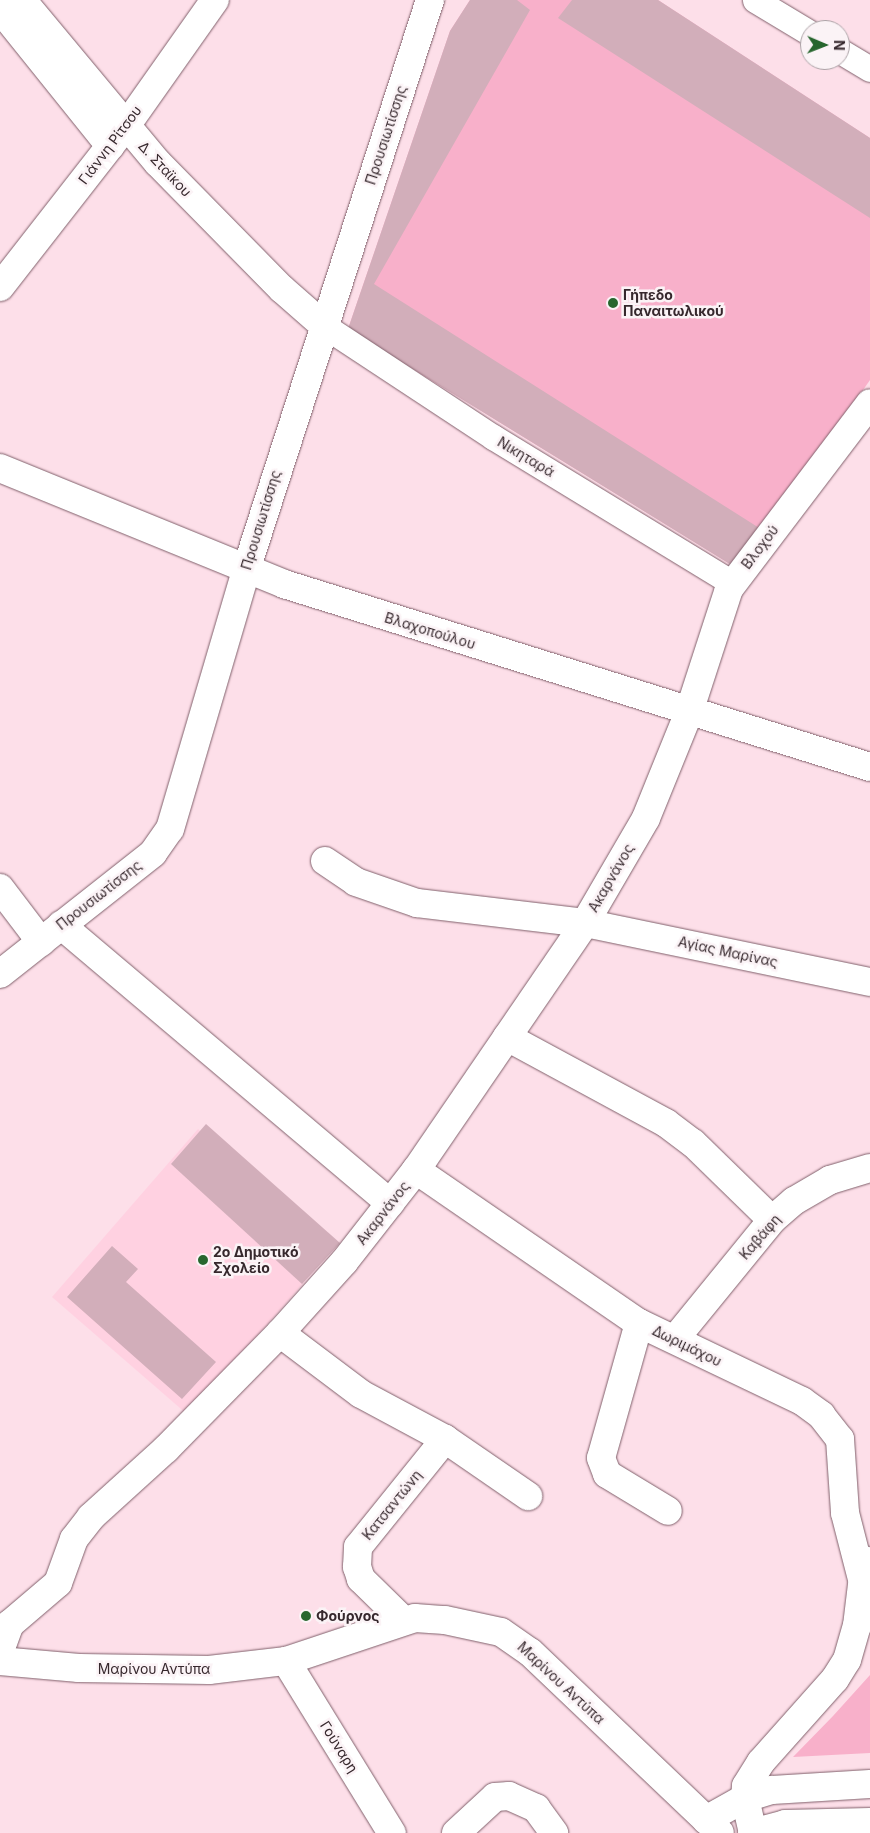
<!DOCTYPE html>
<html>
<head>
<meta charset="utf-8">
<style>
  body { margin:0 }
  #map { position:relative; width:870px; height:1833px; overflow:hidden; background:#fddfe9; font-family:Inter,sans-serif }
  div>[style] { position:absolute }
  [style*='--x'] { left:calc(var(--x)*1px); top:calc(var(--y)*1px); width:calc(var(--w)*1px); rotate:calc(var(--a)*1deg) }
  .built>* { inset:0; background:#ffd1e1 }
  .green>* { inset:0; background:#f8b0ca }
  .building>* { inset:0; background:#d2aeba }
  .roads { filter:drop-shadow(0 0 1px #80606b) drop-shadow(0 0 1px #80606b) }
  .pedestrian>* { height:25px; margin:-12.5px; padding:0 12.5px; transform-origin:12.5px; border-radius:12.5px; background:#fff }
  .minor>* { height:28px; margin:-14px; padding:0 14px; transform-origin:14px; border-radius:14px; background:#fff }
  .tertiary>* { height:28px; margin:-14px; padding:0 14px; transform-origin:14px; border-radius:14px; background:#fff }
  .secondary>* { height:28px; margin:-14px; padding:0 14px; transform-origin:14px; border-radius:14px; background:#fff }
  .dots>* { width:14px; height:14px; translate:-50% -50%; box-sizing:border-box; border:2px solid #fbf3f6; border-radius:50% }
  span { translate:-50% -50%; white-space:nowrap; text-align:center; line-height:1.15; -webkit-text-stroke:5px #fbf3f6; paint-order:stroke }
  .street-label { font-size:14px; color:#36282d }
  .poi-label { font-size:14px; color:#36282d; font-weight:700 }
  .left { translate:0 -50%; text-align:left }
  .north { position:absolute; left:800px; top:20px; width:50px; height:50px; box-sizing:border-box; background:#fbf3f6; border:1px solid #aca2a6; border-radius:50%; rotate:91deg; font-size:14px; font-weight:700; line-height:20px; text-align:center; color:#36282d }
  .north::after { content:''; display:block; margin:auto; width:18px; height:22px; background:#27662e; clip-path:polygon(50% 0,100% 100%,50% 72%,0 100%) }
</style>
</head>
<body>
<div id="map">
  <div class="built">
    <div style="clip-path:polygon(198px 1129px,334px 1248px,188px 1415px,52px 1297px)"></div>
  </div>
  <div class="green">
    <div style="clip-path:polygon(470px 0,658px 0,870px 138px,870px 380px,738px 569px,348px 329px,450px 31px)"></div>
    <div style="clip-path:polygon(870px 1675px,870px 1753px,793px 1757px,833px 1716px)"></div>
  </div>
  <div class="building">
    <div style="clip-path:polygon(470px 0,517px 0,530px 10px,374px 284px,764px 531px,738px 569px,348px 329px,450px 31px)"></div>
    <div style="clip-path:polygon(572px 0,658px 0,870px 138px,870px 218px,558px 18px)"></div>
    <div style="clip-path:polygon(206px 1124px,340px 1243px,302px 1284px,171px 1164px)"></div>
    <div style="clip-path:polygon(112px 1246px,138px 1269px,126px 1282px,216px 1362px,182px 1399px,67px 1297px)"></div>
  </div>
  <div class="roads">
    <div class="pedestrian">
      <div style="--x:755;--y:0;--w:64;--a:31"></div>
      <div style="--x:840;--y:51;--w:35;--a:31"></div>
      <div style="--x:323;--y:325;--w:204;--a:33.4"></div>
      <div style="--x:493;--y:437;--w:280;--a:31.4"></div>
    </div>
    <div class="minor">
      <div style="--x:22;--y:0;--w:212;--a:50.2"></div>
      <div style="--x:158;--y:163;--w:177;--a:45.5"></div>
      <div style="--x:282;--y:289;--w:55;--a:41.3"></div>
      <div style="--x:0;--y:9;--w:176;--a:51.2"></div>
      <div style="--x:325;--y:861;--w:37;--a:34"></div>
      <div style="--x:356;--y:882;--w:65;--a:19"></div>
      <div style="--x:417;--y:903;--w:169;--a:6.8"></div>
      <div style="--x:585;--y:923;--w:291;--a:11.7"></div>
      <div style="--x:0;--y:888;--w:68;--a:52.8"></div>
      <div style="--x:61;--y:925;--w:431;--a:40.2"></div>
      <div style="--x:507;--y:1037;--w:181;--a:28.4"></div>
      <div style="--x:666;--y:1123;--w:34;--a:37"></div>
      <div style="--x:693;--y:1143;--w:110;--a:44.3"></div>
      <div style="--x:416;--y:1170;--w:270;--a:34.5"></div>
      <div style="--x:639;--y:1323;--w:181;--a:25.6"></div>
      <div style="--x:802;--y:1401;--w:24;--a:36"></div>
      <div style="--x:821;--y:1415;--w:31;--a:52"></div>
      <div style="--x:840;--y:1439;--w:74;--a:86.1"></div>
      <div style="--x:845;--y:1513;--w:68;--a:75.6"></div>
      <div style="--x:639;--y:1323;--w:140;--a:105.7"></div>
      <div style="--x:601;--y:1458;--w:17;--a:69"></div>
      <div style="--x:607;--y:1474;--w:71;--a:31.2"></div>
      <div style="--x:280;--y:1333;--w:101;--a:37"></div>
      <div style="--x:361;--y:1394;--w:95;--a:28.2"></div>
      <div style="--x:445;--y:1439;--w:101;--a:34.5"></div>
      <div style="--x:675;--y:1339;--w:154;--a:-50.8"></div>
      <div style="--x:772;--y:1220;--w:29;--a:-41"></div>
      <div style="--x:794;--y:1201;--w:42;--a:-30.3"></div>
      <div style="--x:830;--y:1180;--w:42;--a:-16.7"></div>
      <div style="--x:403;--y:1620;--w:59;--a:-135.7"></div>
      <div style="--x:361;--y:1579;--w:13;--a:-108"></div>
      <div style="--x:357;--y:1567;--w:20;--a:-87"></div>
      <div style="--x:358;--y:1547;--w:139;--a:-51.1"></div>
      <div style="--x:0;--y:1651;--w:29;--a:-70"></div>
      <div style="--x:10;--y:1624;--w:63;--a:-40.5"></div>
      <div style="--x:58;--y:1583;--w:47;--a:-70"></div>
      <div style="--x:74;--y:1539;--w:28;--a:-52"></div>
      <div style="--x:91;--y:1517;--w:101;--a:-42.2"></div>
      <div style="--x:166;--y:1449;--w:163;--a:-45.5"></div>
      <div style="--x:280;--y:1333;--w:96;--a:-48"></div>
      <div style="--x:344;--y:1262;--w:117;--a:-52"></div>
      <div style="--x:416;--y:1170;--w:299;--a:-55.6"></div>
      <div style="--x:585;--y:923;--w:121;--a:-59.8"></div>
      <div style="--x:646;--y:818;--w:114;--a:-67.9"></div>
      <div style="--x:689;--y:712;--w:129;--a:-72"></div>
      <div style="--x:729;--y:589;--w:233;--a:-52.8"></div>
      <div style="--x:0;--y:1661;--w:79;--a:5.1"></div>
      <div style="--x:79;--y:1668;--w:130;--a:0.9"></div>
      <div style="--x:209;--y:1670;--w:78;--a:-6.7"></div>
      <div style="--x:286;--y:1661;--w:136;--a:-18.4"></div>
      <div style="--x:415;--y:1618;--w:30;--a:4"></div>
      <div style="--x:445;--y:1620;--w:57;--a:12.1"></div>
      <div style="--x:501;--y:1632;--w:35;--a:35"></div>
      <div style="--x:530;--y:1652;--w:262;--a:43.6"></div>
      <div style="--x:286;--y:1661;--w:202;--a:58.4"></div>
      <div style="--x:706;--y:1820;--w:45;--a:-29.4"></div>
      <div style="--x:745;--y:1798;--w:28;--a:-17"></div>
      <div style="--x:772;--y:1790;--w:98;--a:-3.5"></div>
      <div style="--x:456;--y:1833;--w:53;--a:-42.7"></div>
      <div style="--x:495;--y:1797;--w:14;--a:-4"></div>
      <div style="--x:509;--y:1796;--w:30;--a:24"></div>
      <div style="--x:536;--y:1808;--w:31;--a:54"></div>
      <div style="--x:752;--y:1833;--w:34;--a:-15"></div>
      <div style="--x:785;--y:1824;--w:85;--a:-1.3"></div>
      <div style="--x:753;--y:1833;--w:36;--a:-103"></div>
      <div style="--x:745;--y:1798;--w:12;--a:-85"></div>
      <div style="--x:746;--y:1786;--w:28;--a:-58"></div>
      <div style="--x:761;--y:1762;--w:111;--a:-48.3"></div>
      <div style="--x:835;--y:1679;--w:22;--a:-58"></div>
      <div style="--x:847;--y:1660;--w:35;--a:-74"></div>
      <div style="--x:857;--y:1626;--w:66;--a:-83.1"></div>
    </div>
    <div class="tertiary">
      <div style="--x:0;--y:287;--w:204;--a:-52"></div>
      <div style="--x:126;--y:126;--w:154;--a:-54.8"></div>
      <div style="--x:0;--y:468;--w:307;--a:22.2"></div>
      <div style="--x:284;--y:584;--w:614;--a:17.34"></div>
    </div>
    <div class="secondary">
      <div style="--x:0;--y:974;--w:195;--a:-38.3"></div>
      <div style="--x:153;--y:853;--w:29;--a:-55"></div>
      <div style="--x:170;--y:829;--w:270;--a:-73.6"></div>
      <div style="--x:246;--y:570;--w:599;--a:-72.11"></div>
    </div>
  </div>
  <div class="dots">
    <div style="left:613px;top:303px;background:#27662e"></div>
    <div style="left:203px;top:1260px;background:#27662e"></div>
    <div style="left:306px;top:1616px;background:#27662e"></div>
  </div>
  <div class="street-label">
    <span style="left:386px;top:135px;rotate:-72deg">Προυσιωτίσσης</span>
    <span style="left:110px;top:145px;rotate:-53deg">Γιάννη Ρίτσου</span>
    <span style="left:165px;top:169px;rotate:47deg">Δ. Σταϊκου</span>
    <span style="left:526px;top:457px;rotate:31deg">Νικηταρά</span>
    <span style="left:261px;top:520px;rotate:-73deg">Προυσιωτίσσης</span>
    <span style="left:760px;top:547px;rotate:-53deg">Βλοχού</span>
    <span style="left:430px;top:631px;rotate:17deg">Βλαχοπούλου</span>
    <span style="left:611px;top:878px;rotate:-60deg">Ακαρνάνος</span>
    <span style="left:99px;top:895px;rotate:-38deg">Προυσιωτίσσης</span>
    <span style="left:728px;top:952px;rotate:12deg">Αγίας Μαρίνας</span>
    <span style="left:383px;top:1213px;rotate:-52deg">Ακαρνάνος</span>
    <span style="left:760px;top:1237px;rotate:-49deg">Καβάφη</span>
    <span style="left:687px;top:1346px;rotate:26deg">Δωριμάχου</span>
    <span style="left:392px;top:1505px;rotate:-51deg">Κατσαντώνη</span>
    <span style="left:154px;top:1669px">Μαρίνου Αντύπα</span>
    <span style="left:561px;top:1683px;rotate:43deg">Μαρίνου Αντύπα</span>
    <span style="left:339px;top:1747px;rotate:58deg">Γούναρη</span>
  </div>
  <div class="poi-label">
    <span class="left" style="left:623px;top:303px">Γήπεδο<br>Παναιτωλικού</span>
    <span class="left" style="left:213px;top:1260px">2ο Δημοτικό<br>Σχολείο</span>
    <span class="left" style="left:316px;top:1616px">Φούρνος</span>
  </div>
  <div class="north">N</div>
</div>
</body>
</html>
